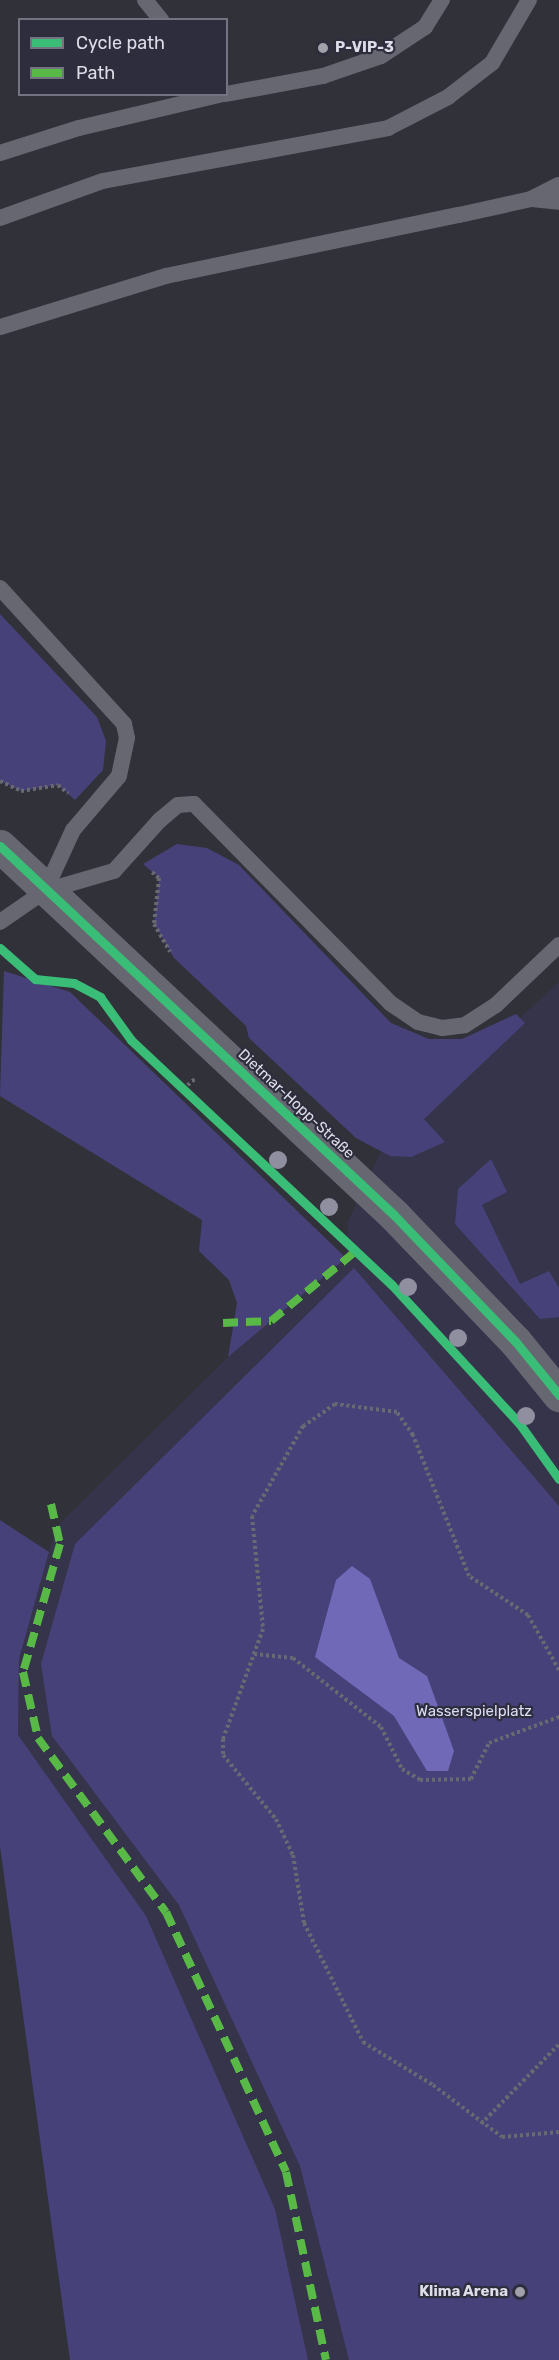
<!DOCTYPE html>
<html>
<head>
<meta charset="utf-8">
<style>
  body { margin:0 }
  #map { position:relative; width:559px; height:2360px; overflow:hidden; background:#31313a; font-family:Rubik,sans-serif }
  div>[style] { position:absolute }
  [style*='--x'] { left:calc(var(--x)*1px); top:calc(var(--y)*1px); width:calc(var(--w)*1px); rotate:calc(var(--a)*1deg) }
  .built>* { inset:0; background:#35344a }
  .green>* { inset:0; background:#474179 }
  .water>* { inset:0; background:#7069b8 }
  .path>* { height:4px; margin-top:-2px; transform-origin:0; background:repeating-linear-gradient(90deg,#696972 0 3px,transparent 0 6px) }
  .service>* { height:16px; margin:-8px; padding:0 8px; transform-origin:8px; border-radius:8px; background:#676772 }
  .tertiary>* { height:33px; margin:-16.5px; padding:0 16.5px; transform-origin:16.5px; border-radius:16.5px; background:#676772 }
  .quiet>* { height:8px; margin-top:-4px; transform-origin:0; background:repeating-linear-gradient(90deg,#58b947 0 15px,transparent 0 23px) }
  .cycleway>* { height:9px; margin:-4.5px; padding:0 4.5px; transform-origin:4.5px; border-radius:4.5px; background:#3abd76 }
  .trees>* { width:18px; height:18px; margin:-9px; border-radius:50%; background:#8f8fa0 }
  .dots>* { width:16px; height:16px; translate:-50% -50%; box-sizing:border-box; border:3px solid #2d2d3e; border-radius:50% }
  span { translate:-50% -50%; white-space:nowrap; text-align:center; line-height:1.15; -webkit-text-stroke:4.5px #2d2d3e; paint-order:stroke }
  .poi-label { font-size:15px; color:#dddde8; font-weight:700 }
  .left { translate:0 -50%; text-align:left }
  .right { translate:-100% -50%; text-align:right }
  .street-label { font-size:15px; color:#dddde8 }
  .park-label { font-size:15px; color:#dcdcf3 }
  .legend { position:absolute; left:18px; top:18px; width:210px; height:78px; box-sizing:border-box; background:#2d2d3e; border:2px solid #737382; margin:0; padding:8px 10px; list-style:none; font-size:18px; color:#dddde8 }
  .legend li { display:flex; align-items:center; gap:12px; height:30px }
  .legend b { width:30px; border:2px solid #737382 }
</style>
</head>
<body>
<div id="map">
  <div class="built">
    <div style="clip-path:polygon(559px 982px,559px 2360px,308px 2360px,275px 2209px,18px 1735px,19px 1659px,56px 1527px,228px 1357px,346px 1258px,348px 1221px,386px 1141px)"></div>
  </div>
  <div class="green">
    <div style="clip-path:polygon(0 614px,97px 717px,106px 741px,103px 770px,75px 800px,58px 785px,21px 791px,0 781px)"></div>
    <div style="clip-path:polygon(177px 844px,207px 848px,239px 865px,391px 1023px,429px 1039px,462px 1039px,516px 1014px,525px 1023px,424px 1119px,445px 1142px,411px 1157px,390px 1156px,356px 1138px,249px 1038px,246px 1026px,174px 958px,154px 924px,159px 878px,143px 864px)"></div>
    <div style="clip-path:polygon(4px 971px,70px 992px,346px 1258px,228px 1357px,237px 1303px,229px 1280px,199px 1251px,202px 1220px,0 1096px)"></div>
    <div style="clip-path:polygon(491px 1159px,507px 1192px,482px 1205px,520px 1284px,549px 1271px,559px 1288px,559px 1317px,540px 1319px,455px 1224px,458px 1189px)"></div>
    <div style="clip-path:polygon(354px 1268px,559px 1506px,559px 2360px,349px 2360px,300px 2166px,179px 1905px,52px 1736px,41px 1664px,75px 1544px)"></div>
    <div style="clip-path:polygon(0 1520px,49px 1552px,19px 1659px,18px 1735px,146px 1916px,275px 2209px,308px 2360px,70px 2360px,0 1846px)"></div>
  </div>
  <div class="water">
    <div style="clip-path:polygon(352px 1566px,370px 1579px,399px 1658px,427px 1676px,454px 1751px,448px 1771px,427px 1771px,394px 1716px,315px 1657px,336px 1580px)"></div>
  </div>
  <div class="path">
    <div style="--x:0;--y:781;--w:23;--a:25"></div>
    <div style="--x:21;--y:791;--w:37;--a:-9"></div>
    <div style="--x:58;--y:785;--w:13;--a:39"></div>
    <div style="--x:152;--y:872;--w:9;--a:41"></div>
    <div style="--x:159;--y:878;--w:46;--a:96.2"></div>
    <div style="--x:154;--y:924;--w:32;--a:60"></div>
    <div style="--x:183;--y:1089;--w:17;--a:-40"></div>
    <div style="--x:254;--y:1654;--w:39;--a:6"></div>
    <div style="--x:293;--y:1658;--w:112;--a:38.1"></div>
    <div style="--x:381;--y:1727;--w:47;--a:63.4"></div>
    <div style="--x:402;--y:1769;--w:21;--a:31"></div>
    <div style="--x:420;--y:1780;--w:51;--a:-1.1"></div>
    <div style="--x:471;--y:1779;--w:40;--a:-63.4"></div>
    <div style="--x:489;--y:1743;--w:75;--a:-20.4"></div>
    <div style="--x:559;--y:1670;--w:63;--a:-119.4"></div>
    <div style="--x:528;--y:1615;--w:71;--a:-146.5"></div>
    <div style="--x:469;--y:1576;--w:152;--a:-111.7"></div>
    <div style="--x:413;--y:1435;--w:28;--a:-125"></div>
    <div style="--x:397;--y:1412;--w:63;--a:-172.6"></div>
    <div style="--x:335;--y:1404;--w:39;--a:145"></div>
    <div style="--x:303;--y:1426;--w:103;--a:119.5"></div>
    <div style="--x:252;--y:1516;--w:114;--a:84.4"></div>
    <div style="--x:263;--y:1629;--w:117;--a:110"></div>
    <div style="--x:223;--y:1739;--w:16;--a:90"></div>
    <div style="--x:223;--y:1755;--w:83;--a:50.4"></div>
    <div style="--x:276;--y:1819;--w:40;--a:65"></div>
    <div style="--x:293;--y:1855;--w:69;--a:80.8"></div>
    <div style="--x:304;--y:1923;--w:133;--a:63.6"></div>
    <div style="--x:363;--y:2042;--w:82;--a:31.6"></div>
    <div style="--x:433;--y:2085;--w:86;--a:37"></div>
    <div style="--x:502;--y:2137;--w:57;--a:-5"></div>
    <div style="--x:481;--y:2124;--w:112;--a:-45.7"></div>
  </div>
  <div class="service">
    <div style="--x:145;--y:0;--w:26;--a:51"></div>
    <div style="--x:226;--y:94;--w:99;--a:-10.5"></div>
    <div style="--x:323;--y:76;--w:61;--a:-19"></div>
    <div style="--x:381;--y:56;--w:53;--a:-33.4"></div>
    <div style="--x:425;--y:27;--w:32;--a:-58"></div>
    <div style="--x:0;--y:153;--w:83;--a:-17.6"></div>
    <div style="--x:79;--y:128;--w:148;--a:-13.3"></div>
    <div style="--x:532;--y:199;--w:27;--a:6"></div>
    <div style="--x:0;--y:218;--w:109;--a:-19.8"></div>
    <div style="--x:103;--y:181;--w:290;--a:-10.5"></div>
    <div style="--x:388;--y:128;--w:68;--a:-27.3"></div>
    <div style="--x:448;--y:97;--w:56;--a:-37.7"></div>
    <div style="--x:492;--y:63;--w:73;--a:-59.6"></div>
    <div style="--x:0;--y:327;--w:174;--a:-17.1"></div>
    <div style="--x:166;--y:276;--w:299;--a:-11.8"></div>
    <div style="--x:459;--y:215;--w:74;--a:-12.5"></div>
    <div style="--x:531;--y:199;--w:31;--a:-27"></div>
    <div style="--x:0;--y:588;--w:184;--a:47.6"></div>
    <div style="--x:124;--y:724;--w:14;--a:78"></div>
    <div style="--x:127;--y:738;--w:39;--a:102"></div>
    <div style="--x:119;--y:776;--w:71;--a:130.4"></div>
    <div style="--x:73;--y:830;--w:67;--a:114.7"></div>
    <div style="--x:0;--y:922;--w:55;--a:-34.6"></div>
    <div style="--x:45;--y:891;--w:72;--a:-16.2"></div>
    <div style="--x:114;--y:871;--w:69;--a:-48"></div>
    <div style="--x:160;--y:820;--w:23;--a:-40"></div>
    <div style="--x:178;--y:805;--w:16;--a:-4"></div>
    <div style="--x:194;--y:804;--w:279;--a:45.4"></div>
    <div style="--x:390;--y:1003;--w:34;--a:34"></div>
    <div style="--x:418;--y:1022;--w:25;--a:14"></div>
    <div style="--x:442;--y:1028;--w:23;--a:-7"></div>
    <div style="--x:465;--y:1025;--w:37;--a:-33"></div>
    <div style="--x:496;--y:1005;--w:87;--a:-43.6"></div>
  </div>
  <div class="tertiary">
    <div style="--x:0;--y:846;--w:540;--a:43.12"></div>
    <div style="--x:394;--y:1215;--w:175;--a:46.2"></div>
    <div style="--x:515;--y:1341;--w:70;--a:50.8"></div>
  </div>
  <div class="quiet">
    <div style="--x:223;--y:1323;--w:48;--a:-2.4"></div>
    <div style="--x:271;--y:1321;--w:110;--a:-39.5"></div>
    <div style="--x:51;--y:1504;--w:41;--a:77.3"></div>
    <div style="--x:60;--y:1544;--w:133;--a:106.1"></div>
    <div style="--x:23;--y:1672;--w:68;--a:77.2"></div>
    <div style="--x:38;--y:1738;--w:216;--a:53.7"></div>
    <div style="--x:166;--y:1912;--w:286;--a:65.2"></div>
    <div style="--x:286;--y:2172;--w:192;--a:78"></div>
  </div>
  <div class="cycleway">
    <div style="--x:0;--y:846;--w:540;--a:43.12"></div>
    <div style="--x:394;--y:1215;--w:175;--a:46.2"></div>
    <div style="--x:515;--y:1341;--w:70;--a:50.8"></div>
    <div style="--x:0;--y:948;--w:47;--a:41.5"></div>
    <div style="--x:35;--y:979;--w:39;--a:6"></div>
    <div style="--x:74;--y:983;--w:30;--a:28"></div>
    <div style="--x:100;--y:997;--w:53;--a:54.2"></div>
    <div style="--x:131;--y:1040;--w:357;--a:43.2"></div>
    <div style="--x:391;--y:1284;--w:189;--a:47.4"></div>
    <div style="--x:519;--y:1423;--w:69;--a:54.5"></div>
  </div>
  <div class="trees">
    <div style="left:278px;top:1160px"></div>
    <div style="left:329px;top:1207px"></div>
    <div style="left:408px;top:1287px"></div>
    <div style="left:458px;top:1338px"></div>
    <div style="left:526px;top:1416px"></div>
  </div>
  <div class="dots">
    <div style="left:323px;top:48px;background:#a1a1ab"></div>
    <div style="left:520px;top:2292px;background:#a1a1ab"></div>
  </div>
  <div class="poi-label">
    <span class="left" style="left:335px;top:48px">P-VIP-3</span>
    <span class="right" style="left:508px;top:2292px">Klima Arena</span>
  </div>
  <div class="street-label">
    <span style="left:296px;top:1104px;rotate:43deg">Dietmar-Hopp-Straße</span>
  </div>
  <div class="park-label">
    <span style="left:474px;top:1712px">Wasserspielplatz</span>
  </div>
  <ul class="legend">
  <li><b style="height:8px;background:#3abd76"></b>Cycle path</li>
  <li><b style="height:8px;background:#58b947"></b>Path</li>
  </ul>
</div>
</body>
</html>
